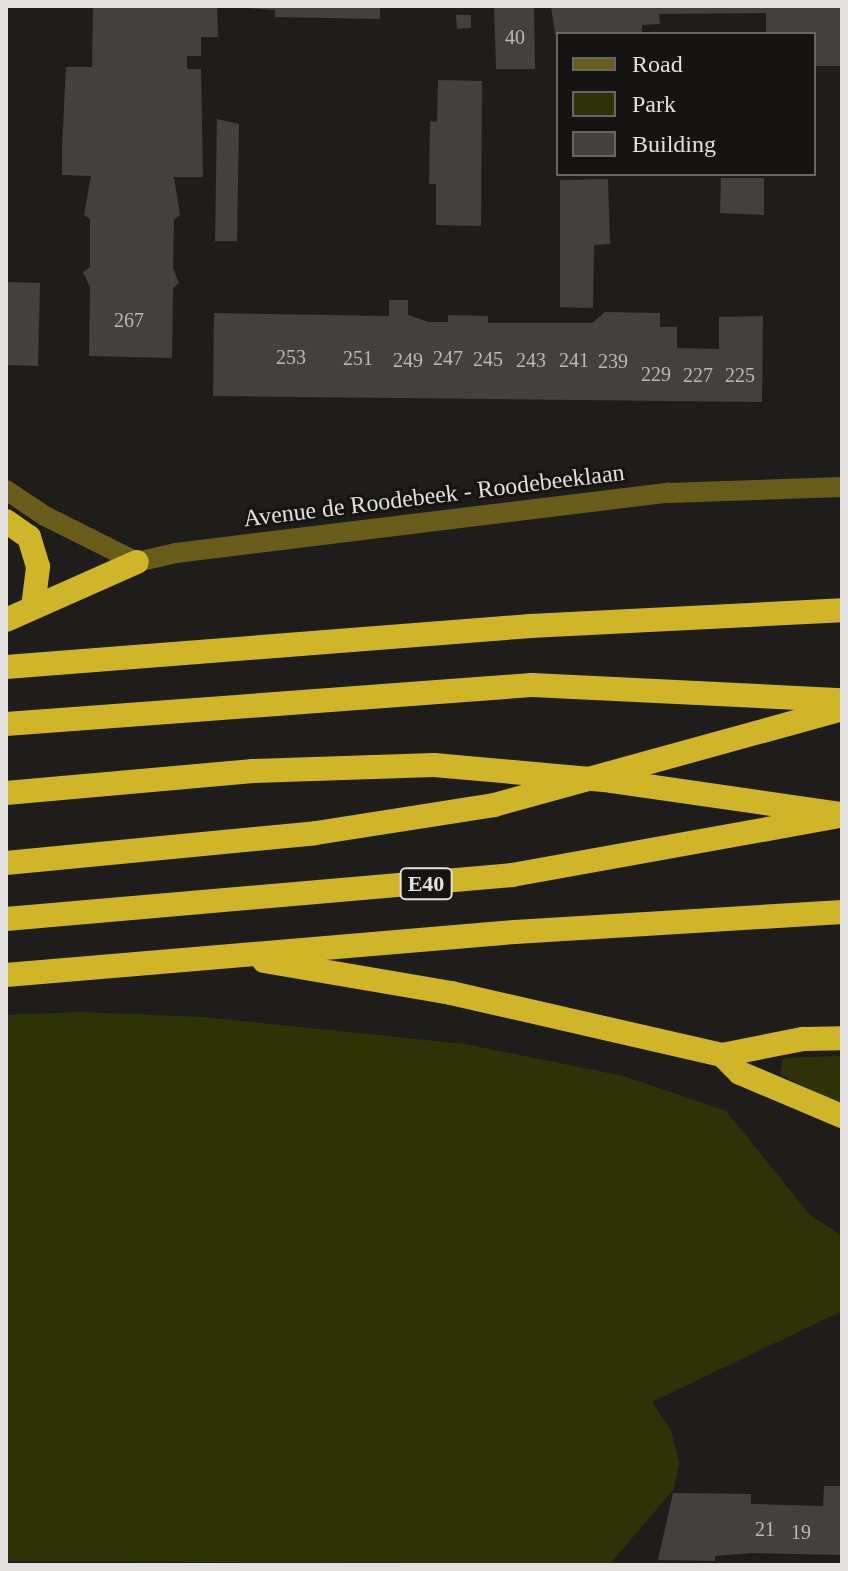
<!DOCTYPE html>
<html>
<head>
<meta charset="utf-8">
<style>
  body { margin:0 }
  #map { position:relative; width:848px; height:1571px; overflow:hidden; background:#1f1d1b; font-family:Georgia,serif }
  div>[style] { position:absolute }
  [style*='--x'] { left:calc(var(--x)*1px); top:calc(var(--y)*1px); width:calc(var(--w)*1px); rotate:calc(var(--a)*1deg) }
  .green>* { inset:0; background:#2d3307 }
  .building>* { inset:0; background:#43413e }
  .minor>* { height:20px; margin:-10px; padding:0 10px; transform-origin:10px; border-radius:10px; background:#695c1b }
  .highway>* { height:24px; margin:-12px; padding:0 12px; transform-origin:12px; border-radius:12px; background:#cfb527 }
  .highway-bridge>* { height:24px; margin:-12px; padding:0 12px; transform-origin:12px; border-radius:12px; background:#cfb527 }
  span { translate:-50% -50%; white-space:nowrap; text-align:center; line-height:1.15; -webkit-text-stroke:6px #161412; paint-order:stroke }
  .number-label { font-size:20px; color:#bab9b7 }
  .number-label span { -webkit-text-stroke-width:0 }
  .shield-label span { padding:2px 6px; background:#161412; border:2px solid; border-radius:6px; -webkit-text-stroke-width:0 }
  .shield-label { font-size:22px; color:#e2e1df; font-weight:700 }
  .street-label { font-size:24px; color:#e2e1df }
  .frame { position:absolute; inset:0; border:8px solid #e2e1df; pointer-events:none }
  .legend { position:absolute; left:556px; top:32px; width:260px; height:144px; box-sizing:border-box; background:#161412; border:2px solid #686664; margin:0; padding:10px 14px; list-style:none; font-size:24px; color:#e2e1df }
  .legend li { display:flex; align-items:center; gap:16px; height:40px }
  .legend b { width:40px; border:2px solid #686664 }
</style>
</head>
<body>
<div id="map">
  <div class="green">
    <div style="clip-path:polygon(80px 1012px,204px 1017px,464px 1044px,623px 1076px,726px 1111px,810px 1215px,842px 1236px,842px 1311px,652px 1402px,671px 1431px,679px 1462px,674px 1489px,610px 1564px,6px 1561px,6px 1015px)"></div>
    <div style="clip-path:polygon(842px 1056px,842px 1106px,780px 1074px,783px 1058px)"></div>
  </div>
  <div class="building">
    <div style="clip-path:polygon(93px 6px,217px 6px,218px 37px,201px 37px,201px 56px,187px 56px,187px 69px,201px 69px,203px 177px,174px 177px,180px 215px,174px 220px,173px 268px,179px 283px,173px 288px,172px 358px,89px 356px,90px 287px,83px 272px,90px 267px,90px 219px,84px 215px,91px 176px,62px 175px,62px 147px,66px 67px,92px 67px)"></div>
    <div style="clip-path:polygon(218px 6px,380px 6px,380px 19px,275px 17px,275px 10px)"></div>
    <div style="clip-path:polygon(494px 6px,534px 6px,535px 69px,496px 69px)"></div>
    <div style="clip-path:polygon(551px 6px,842px 6px,841px 66px,814px 66px,814px 34px,766px 34px,766px 13px,659px 14px,660px 24px,642px 25px,642px 34px,555px 34px)"></div>
    <div style="clip-path:polygon(456px 15px,471px 15px,471px 28px,457px 29px)"></div>
    <div style="clip-path:polygon(438px 80px,482px 81px,481px 226px,436px 225px,436px 184px,429px 184px,430px 121px,437px 122px)"></div>
    <div style="clip-path:polygon(217px 119px,239px 124px,237px 241px,215px 241px)"></div>
    <div style="clip-path:polygon(721px 178px,764px 178px,764px 215px,720px 213px)"></div>
    <div style="clip-path:polygon(608px 179px,610px 244px,594px 245px,593px 308px,560px 307px,560px 180px)"></div>
    <div style="clip-path:polygon(6px 282px,40px 283px,38px 366px,6px 365px)"></div>
    <div style="clip-path:polygon(389px 300px,408px 300px,408px 315px,429px 322px,448px 322px,448px 315px,488px 316px,488px 323px,592px 323px,605px 312px,660px 313px,660px 327px,677px 327px,677px 348px,719px 349px,719px 317px,763px 316px,762px 402px,213px 396px,214px 313px,389px 316px)"></div>
    <div style="clip-path:polygon(824px 1486px,842px 1486px,842px 1555px,752px 1553px,715px 1556px,715px 1561px,658px 1560px,673px 1493px,751px 1494px,751px 1504px,823px 1506px)"></div>
  </div>
  <div class="minor">
    <div style="--x:6;--y:490;--w:47;--a:33.7"></div>
    <div style="--x:45;--y:516;--w:103;--a:26.6"></div>
    <div style="--x:137;--y:562;--w:40;--a:-13"></div>
    <div style="--x:176;--y:553;--w:496;--a:-7"></div>
    <div style="--x:668;--y:493;--w:174;--a:-2"></div>
  </div>
  <div class="highway">
    <div style="--x:6;--y:521;--w:28;--a:35"></div>
    <div style="--x:29;--y:537;--w:31;--a:73"></div>
    <div style="--x:38;--y:567;--w:39;--a:97"></div>
    <div style="--x:6;--y:620;--w:143;--a:-23.9"></div>
    <div style="--x:6;--y:667;--w:526;--a:-4.47"></div>
    <div style="--x:530;--y:626;--w:312;--a:-2.9"></div>
    <div style="--x:6;--y:724;--w:527;--a:-4.24"></div>
    <div style="--x:532;--y:685;--w:310;--a:2.8"></div>
    <div style="--x:6;--y:793;--w:248;--a:-5.1"></div>
    <div style="--x:6;--y:863;--w:311;--a:-5.5"></div>
    <div style="--x:316;--y:833;--w:180;--a:-8.9"></div>
    <div style="--x:494;--y:805;--w:361;--a:-15.4"></div>
    <div style="--x:6;--y:919;--w:508;--a:-4.97"></div>
    <div style="--x:512;--y:875;--w:333;--a:-10.2"></div>
    <div style="--x:264;--y:961;--w:190;--a:9.7"></div>
    <div style="--x:451;--y:993;--w:278;--a:12.9"></div>
    <div style="--x:722;--y:1055;--w:83;--a:-11.2"></div>
    <div style="--x:803;--y:1039;--w:39;--a:-1"></div>
    <div style="--x:6;--y:975;--w:511;--a:-4.83"></div>
    <div style="--x:515;--y:932;--w:328;--a:-3.5"></div>
    <div style="--x:722;--y:1055;--w:25;--a:45"></div>
    <div style="--x:740;--y:1073;--w:111;--a:22.9"></div>
  </div>
  <div class="highway-bridge">
    <div style="--x:253;--y:771;--w:181;--a:-1.9"></div>
    <div style="--x:434;--y:765;--w:179;--a:5.1"></div>
    <div style="--x:612;--y:781;--w:232;--a:8.2"></div>
  </div>
  <div class="number-label">
    <span style="left:515px;top:37px">40</span>
    <span style="left:129px;top:320px">267</span>
    <span style="left:291px;top:357px">253</span>
    <span style="left:358px;top:358px">251</span>
    <span style="left:448px;top:358px">247</span>
    <span style="left:488px;top:359px">245</span>
    <span style="left:408px;top:360px">249</span>
    <span style="left:531px;top:360px">243</span>
    <span style="left:574px;top:360px">241</span>
    <span style="left:613px;top:361px">239</span>
    <span style="left:656px;top:374px">229</span>
    <span style="left:698px;top:375px">227</span>
    <span style="left:740px;top:375px">225</span>
    <span style="left:765px;top:1529px">21</span>
    <span style="left:801px;top:1532px">19</span>
  </div>
  <div class="shield-label">
    <span style="left:426px;top:884px">E40</span>
  </div>
  <div class="street-label">
    <span style="left:434px;top:496px;rotate:-7deg">Avenue de Roodebeek - Roodebeeklaan</span>
  </div>
  <div class="frame"></div>
  <ul class="legend">
  <li><b style="height:10px;background:#695c1b"></b>Road</li>
  <li><b style="height:22px;background:#2d3307"></b>Park</li>
  <li><b style="height:22px;background:#43413e"></b>Building</li>
  </ul>
</div>
</body>
</html>
